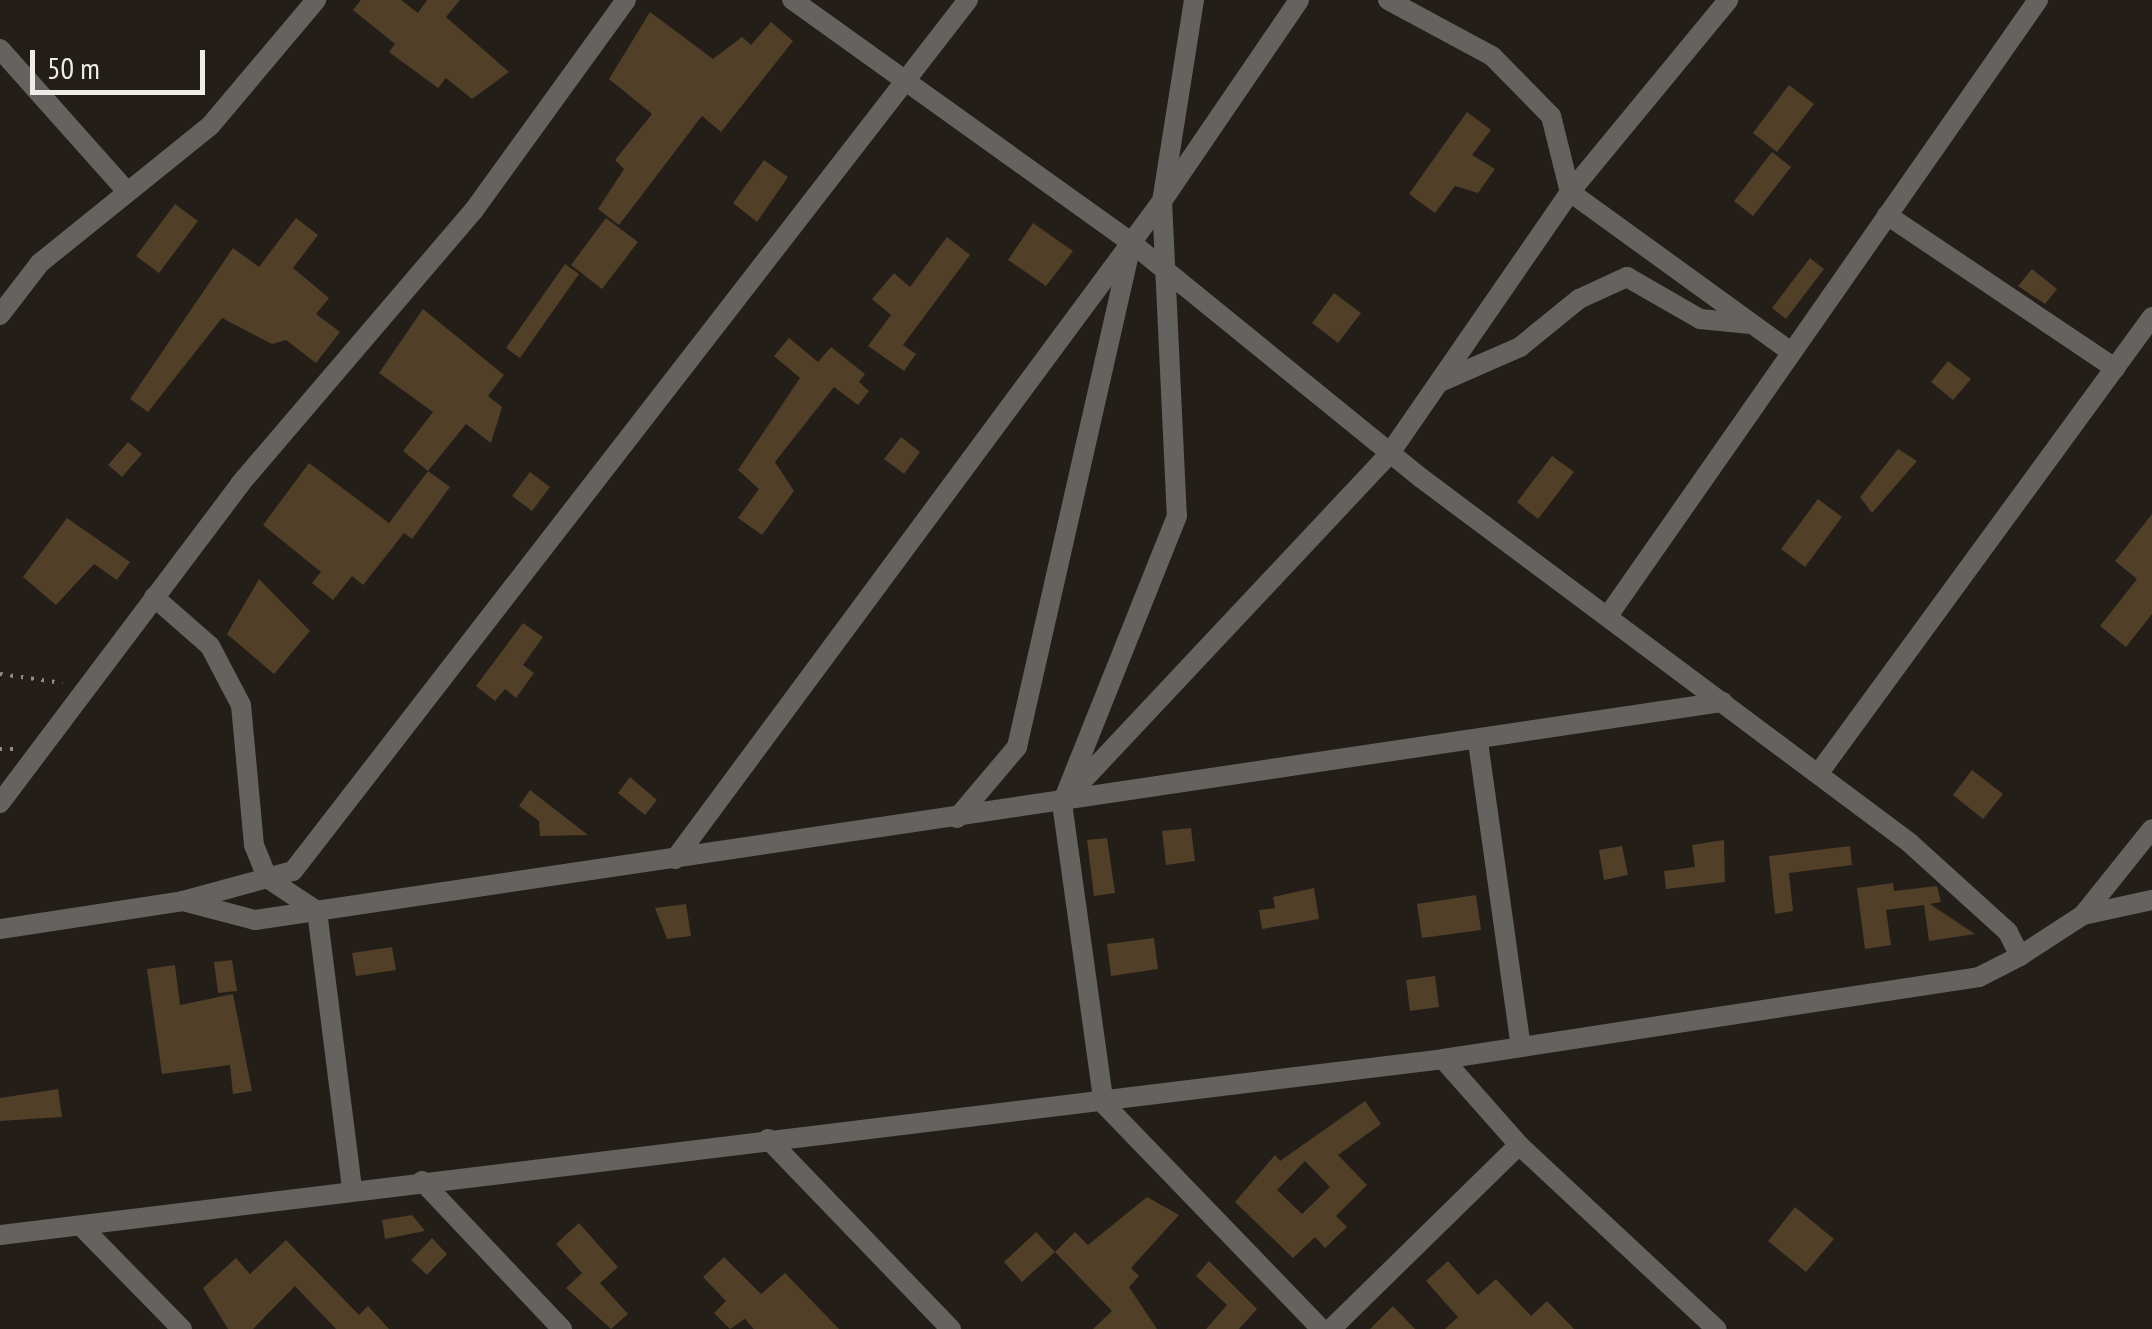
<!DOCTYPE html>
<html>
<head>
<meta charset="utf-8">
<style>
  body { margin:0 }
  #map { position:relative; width:2152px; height:1329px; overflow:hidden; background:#231e18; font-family:"PT Sans Narrow",sans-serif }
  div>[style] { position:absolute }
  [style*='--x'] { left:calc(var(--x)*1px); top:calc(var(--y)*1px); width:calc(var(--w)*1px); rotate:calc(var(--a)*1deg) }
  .building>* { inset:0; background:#513f27 }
  .path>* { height:4px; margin-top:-2px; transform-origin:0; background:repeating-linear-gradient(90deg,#908c87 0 2.5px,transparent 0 10.5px) }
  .minor>* { height:20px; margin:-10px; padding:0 10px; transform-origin:10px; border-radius:10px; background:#64635f }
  span { translate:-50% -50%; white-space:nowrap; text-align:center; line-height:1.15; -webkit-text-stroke:8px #231e18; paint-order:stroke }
  .scale { position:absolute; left:30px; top:50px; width:175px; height:45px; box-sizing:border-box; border:5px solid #efece8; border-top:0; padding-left:12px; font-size:30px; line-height:35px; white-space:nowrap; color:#efece8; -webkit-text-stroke:8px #231e18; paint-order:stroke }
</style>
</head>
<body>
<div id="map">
  <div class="building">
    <div style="clip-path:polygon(361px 0,401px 0,418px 13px,427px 0,460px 0,446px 17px,509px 72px,472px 99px,446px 78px,438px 88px,389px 52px,395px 44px,353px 10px)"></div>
    <div style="clip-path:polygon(650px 12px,713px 59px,742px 37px,751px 45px,771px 22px,793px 41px,721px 132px,702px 116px,619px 225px,598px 209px,624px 169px,615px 160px,652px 114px,609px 79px)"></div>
    <div style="clip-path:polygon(1789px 85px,1814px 104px,1777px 152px,1753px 133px)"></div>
    <div style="clip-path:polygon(1467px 112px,1491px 130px,1472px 155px,1495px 169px,1478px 193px,1455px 186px,1435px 213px,1409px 194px)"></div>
    <div style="clip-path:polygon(1772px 152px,1791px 167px,1753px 216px,1734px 201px)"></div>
    <div style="clip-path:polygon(764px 160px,788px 177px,757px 222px,733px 203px)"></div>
    <div style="clip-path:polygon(175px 204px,198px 221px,159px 273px,136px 256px)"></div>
    <div style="clip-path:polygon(296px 218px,318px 235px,293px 268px,329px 298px,316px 314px,340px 332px,316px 363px,286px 340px,272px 344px,222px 318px,148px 412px,130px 399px,233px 248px,259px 267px)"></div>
    <div style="clip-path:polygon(606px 218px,638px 242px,602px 289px,571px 265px)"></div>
    <div style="clip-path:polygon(1033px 223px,1073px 251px,1046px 286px,1008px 260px)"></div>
    <div style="clip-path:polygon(947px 237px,970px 255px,903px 345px,916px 354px,904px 371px,868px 346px,891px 315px,872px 299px,894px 273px,910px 287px)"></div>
    <div style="clip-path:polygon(1810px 258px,1824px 269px,1786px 319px,1772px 308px)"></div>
    <div style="clip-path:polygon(565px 264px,579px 274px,520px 358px,506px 348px)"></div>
    <div style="clip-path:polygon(2032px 269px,2057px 289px,2045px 304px,2018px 286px)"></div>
    <div style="clip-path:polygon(1334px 293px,1361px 313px,1338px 343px,1312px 323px)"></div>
    <div style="clip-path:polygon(423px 309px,504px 375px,488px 396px,502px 407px,491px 443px,466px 424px,428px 471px,403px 451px,433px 412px,379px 373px)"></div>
    <div style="clip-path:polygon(789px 338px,818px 362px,831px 347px,865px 374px,859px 382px,869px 391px,858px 405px,834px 387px,775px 462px,794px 491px,762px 535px,738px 518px,759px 489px,738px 470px,800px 378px,774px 356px)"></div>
    <div style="clip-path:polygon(1948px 361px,1971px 379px,1953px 400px,1931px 382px)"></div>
    <div style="clip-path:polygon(901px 437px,920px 452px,904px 474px,884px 459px)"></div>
    <div style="clip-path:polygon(128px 442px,142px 454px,122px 477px,108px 465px)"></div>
    <div style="clip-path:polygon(1898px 449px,1917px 461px,1872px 513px,1860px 497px)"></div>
    <div style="clip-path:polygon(1552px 456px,1574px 472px,1538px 519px,1517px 502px)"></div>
    <div style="clip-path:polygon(309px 463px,389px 523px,428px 471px,450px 487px,412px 539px,404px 533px,363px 585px,352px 576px,333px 600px,312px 583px,321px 572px,263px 525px)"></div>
    <div style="clip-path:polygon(530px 472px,550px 487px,532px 511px,512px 496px)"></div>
    <div style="clip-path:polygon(1818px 499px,1842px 517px,1805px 567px,1781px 549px)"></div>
    <div style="clip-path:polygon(2152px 514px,2152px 614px,2126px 647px,2100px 626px,2137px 579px,2115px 561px)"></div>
    <div style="clip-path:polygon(67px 518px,130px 562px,117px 580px,94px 564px,56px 605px,23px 577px)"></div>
    <div style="clip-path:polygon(259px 579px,310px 631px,274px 674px,227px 634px)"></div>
    <div style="clip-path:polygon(523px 623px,543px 637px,523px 665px,534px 673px,516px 698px,505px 689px,495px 701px,476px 686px)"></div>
    <div style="clip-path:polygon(1972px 770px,2003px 794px,1983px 819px,1953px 795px)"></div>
    <div style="clip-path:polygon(630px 777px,657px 800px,645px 815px,618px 793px)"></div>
    <div style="clip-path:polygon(530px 790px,588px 835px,540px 836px,539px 821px,519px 806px)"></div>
    <div style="clip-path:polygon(1191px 828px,1195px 861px,1166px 865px,1162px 831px)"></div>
    <div style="clip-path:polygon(1107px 838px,1115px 893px,1094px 896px,1087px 840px)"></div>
    <div style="clip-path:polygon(1724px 840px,1725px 882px,1666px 889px,1664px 871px,1695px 867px,1692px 845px)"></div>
    <div style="clip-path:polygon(1622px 846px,1628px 875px,1604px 880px,1599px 850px)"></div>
    <div style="clip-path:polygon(1850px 846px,1852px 865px,1789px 873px,1793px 911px,1775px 914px,1769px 856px)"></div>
    <div style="clip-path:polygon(1893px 883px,1894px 891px,1937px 886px,1941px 902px,1930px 904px,1975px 934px,1929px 941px,1924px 905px,1886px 910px,1891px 945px,1865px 949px,1857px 888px)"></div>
    <div style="clip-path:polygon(1314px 888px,1319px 919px,1262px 929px,1259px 910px,1275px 908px,1273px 897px)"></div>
    <div style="clip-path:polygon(1476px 895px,1481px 930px,1422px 938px,1417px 904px)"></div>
    <div style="clip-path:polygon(686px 904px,691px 936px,667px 939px,655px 908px)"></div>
    <div style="clip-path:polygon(1154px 938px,1158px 969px,1111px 976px,1107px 944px)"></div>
    <div style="clip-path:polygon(392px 947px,396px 970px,356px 976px,352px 953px)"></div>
    <div style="clip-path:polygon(232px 960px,237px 991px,218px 993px,214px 962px)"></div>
    <div style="clip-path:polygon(175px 965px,180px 1005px,233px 994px,252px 1091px,233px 1094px,230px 1065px,162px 1074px,147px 969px)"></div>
    <div style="clip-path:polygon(1435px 976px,1439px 1007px,1410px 1011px,1406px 980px)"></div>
    <div style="clip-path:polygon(58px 1089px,62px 1117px,0 1121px,0 1098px)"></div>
    <div style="clip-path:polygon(evenodd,1365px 1101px,1381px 1124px,1338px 1155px,1367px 1185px,1336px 1216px,1347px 1227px,1325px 1248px,1315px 1237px,1293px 1258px,1235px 1202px,1275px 1155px,1280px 1161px,1365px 1101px,1305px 1161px,1330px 1187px,1302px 1214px,1277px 1190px,1305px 1161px)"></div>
    <div style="clip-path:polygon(1147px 1197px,1179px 1215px,1131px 1268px,1139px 1276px,1129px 1287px,1157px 1329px,1093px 1329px,1112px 1311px,1055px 1252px,1075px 1232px,1088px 1245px)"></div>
    <div style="clip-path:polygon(1795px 1207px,1834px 1239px,1806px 1272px,1768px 1241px)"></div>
    <div style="clip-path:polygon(412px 1215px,425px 1231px,385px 1239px,382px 1220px)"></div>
    <div style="clip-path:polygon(579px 1223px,618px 1267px,600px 1283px,628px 1314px,611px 1329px,566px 1288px,582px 1273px,556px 1244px)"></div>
    <div style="clip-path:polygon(1036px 1232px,1055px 1252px,1022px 1282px,1004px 1262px)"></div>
    <div style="clip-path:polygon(432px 1238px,447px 1254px,427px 1275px,411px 1260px)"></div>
    <div style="clip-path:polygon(286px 1240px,359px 1315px,368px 1306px,389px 1329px,336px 1329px,295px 1286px,253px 1329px,228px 1329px,203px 1288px,236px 1258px,250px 1274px)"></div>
    <div style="clip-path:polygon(724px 1257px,761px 1294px,785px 1273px,839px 1329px,754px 1329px,745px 1319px,730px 1329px,714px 1313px,726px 1301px,703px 1277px)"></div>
    <div style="clip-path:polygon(1209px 1261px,1257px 1309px,1239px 1329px,1206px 1329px,1227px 1305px,1196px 1276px)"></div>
    <div style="clip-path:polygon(1448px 1261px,1478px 1295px,1496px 1279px,1531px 1316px,1547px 1301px,1574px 1329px,1445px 1329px,1458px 1317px,1426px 1281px)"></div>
    <div style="clip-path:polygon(1393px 1306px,1415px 1329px,1370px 1329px)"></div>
  </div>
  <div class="path">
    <div style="--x:0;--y:674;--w:63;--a:8.3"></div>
    <div style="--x:0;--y:749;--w:14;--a:0"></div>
  </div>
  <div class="minor">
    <div style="--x:1194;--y:0;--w:204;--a:99"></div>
    <div style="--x:1162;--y:201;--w:315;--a:87.3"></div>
    <div style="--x:1177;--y:516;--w:309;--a:111.8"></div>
    <div style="--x:1062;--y:803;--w:304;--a:82.1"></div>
    <div style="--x:1104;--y:1104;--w:313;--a:46"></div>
    <div style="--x:1388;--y:0;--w:118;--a:28.3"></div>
    <div style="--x:1492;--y:56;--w:84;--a:45.5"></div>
    <div style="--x:1551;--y:116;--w:78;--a:76"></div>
    <div style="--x:1570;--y:192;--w:273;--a:35.9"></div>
    <div style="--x:0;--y:49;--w:186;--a:48.3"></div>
    <div style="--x:1887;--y:215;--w:275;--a:33.9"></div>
    <div style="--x:0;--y:315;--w:66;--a:-52.4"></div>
    <div style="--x:40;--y:263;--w:218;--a:-38.9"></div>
    <div style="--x:210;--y:126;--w:165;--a:-49.9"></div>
    <div style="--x:1440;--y:382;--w:87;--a:-23.6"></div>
    <div style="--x:1520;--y:347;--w:76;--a:-39.1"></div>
    <div style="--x:1579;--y:299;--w:53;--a:-24.6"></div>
    <div style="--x:1627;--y:277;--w:84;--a:29.9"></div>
    <div style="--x:1700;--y:319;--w:51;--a:5.6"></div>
    <div style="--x:154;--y:597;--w:74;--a:41.2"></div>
    <div style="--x:210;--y:646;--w:67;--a:62.3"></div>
    <div style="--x:241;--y:705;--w:141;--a:84.7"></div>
    <div style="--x:254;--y:845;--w:35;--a:68"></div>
    <div style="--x:267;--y:878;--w:60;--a:33.4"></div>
    <div style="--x:317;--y:911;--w:281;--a:82.8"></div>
    <div style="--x:1610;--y:613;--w:748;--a:-55.08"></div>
    <div style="--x:1478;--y:742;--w:308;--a:82"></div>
    <div style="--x:1818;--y:774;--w:566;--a:-53.84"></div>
    <div style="--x:1070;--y:794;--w:468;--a:-46.8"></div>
    <div style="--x:1390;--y:453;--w:317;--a:-55.4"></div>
    <div style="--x:1570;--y:192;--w:249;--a:-50.5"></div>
    <div style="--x:0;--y:803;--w:399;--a:-53"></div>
    <div style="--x:240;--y:484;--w:360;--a:-49.5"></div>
    <div style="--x:474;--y:210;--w:259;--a:-54.1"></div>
    <div style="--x:957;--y:818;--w:93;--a:-49.8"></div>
    <div style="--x:1017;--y:747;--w:506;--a:-77.2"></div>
    <div style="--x:675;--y:859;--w:819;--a:-53.49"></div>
    <div style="--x:1162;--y:201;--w:243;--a:-55.7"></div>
    <div style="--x:183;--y:901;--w:74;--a:14.8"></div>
    <div style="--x:255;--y:920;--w:1484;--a:-8.45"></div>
    <div style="--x:2083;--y:915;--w:71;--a:-12.3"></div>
    <div style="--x:0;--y:929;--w:185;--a:-8.7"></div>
    <div style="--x:183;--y:901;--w:114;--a:-15.3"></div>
    <div style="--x:293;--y:871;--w:1102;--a:-52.23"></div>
    <div style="--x:2020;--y:956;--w:75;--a:-33.1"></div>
    <div style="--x:2083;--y:915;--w:110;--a:-51.3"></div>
    <div style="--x:1443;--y:1059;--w:115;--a:48.5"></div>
    <div style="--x:1519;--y:1145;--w:270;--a:43"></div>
    <div style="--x:768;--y:1139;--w:264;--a:46.1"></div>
    <div style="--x:422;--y:1181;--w:204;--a:46.6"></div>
    <div style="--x:82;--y:1227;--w:143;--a:45.6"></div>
    <div style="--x:0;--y:1235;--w:1454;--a:-6.95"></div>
    <div style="--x:1443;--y:1059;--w:542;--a:-8.7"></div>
    <div style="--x:1979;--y:977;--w:46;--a:-27.1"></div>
    <div style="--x:2020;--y:956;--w:27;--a:-117"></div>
    <div style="--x:2008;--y:932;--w:132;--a:-137.8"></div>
    <div style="--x:1910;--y:843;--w:610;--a:-143.26"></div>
    <div style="--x:1421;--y:478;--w:372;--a:-140.9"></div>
    <div style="--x:1132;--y:243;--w:418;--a:-144.4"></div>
    <div style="--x:1331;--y:1329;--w:263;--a:-44.4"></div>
  </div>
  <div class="scale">50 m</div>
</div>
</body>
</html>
